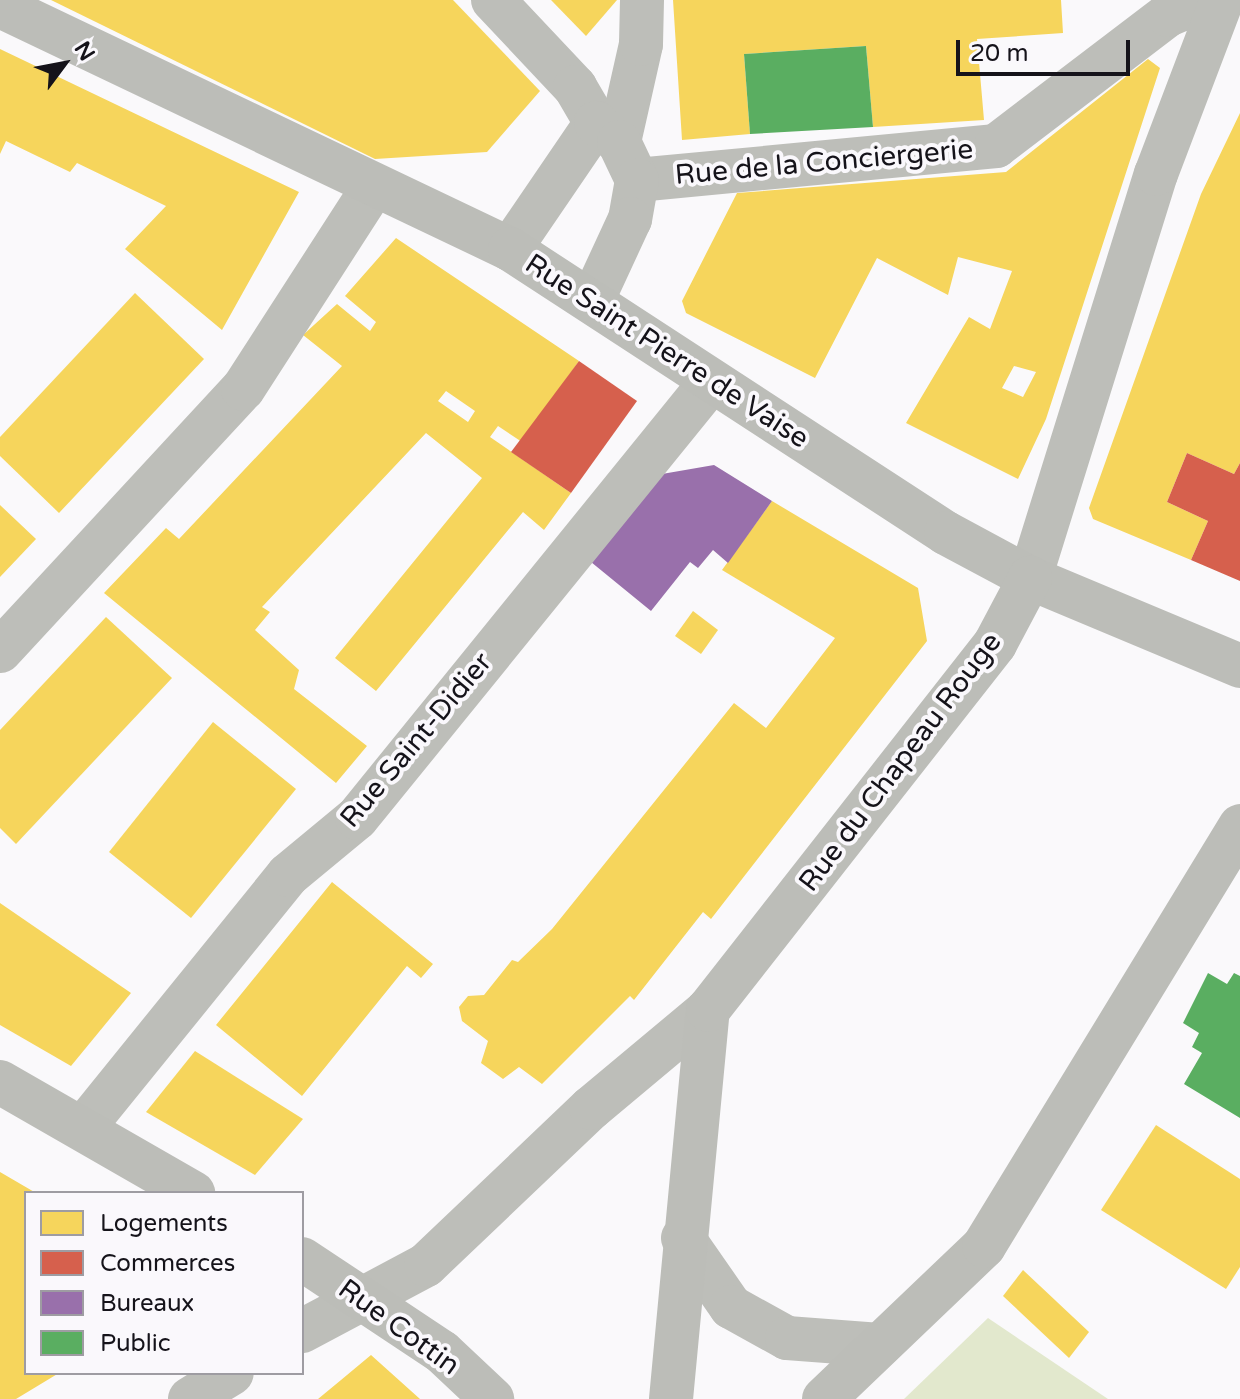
<!DOCTYPE html>
<html>
<head>
<meta charset="utf-8">
<style>
  body { margin:0 }
  #map { position:relative; width:1240px; height:1399px; overflow:hidden; background:#faf9fb; font-family:"Varela Round",sans-serif }
  div>[style] { position:absolute }
  [style*='--x'] { left:calc(var(--x)*1px); top:calc(var(--y)*1px); width:calc(var(--w)*1px); rotate:calc(var(--a)*1deg) }
  .green>* { inset:0; background:#e2e8cd }
  .homes>* { inset:0; background:#f6d55c }
  .shops>* { inset:0; background:#d6604d }
  .offices>* { inset:0; background:#9970ab }
  .public>* { inset:0; background:#5aae61 }
  .street>* { height:44px; margin:-22px; padding:0 22px; transform-origin:22px; border-radius:22px; background:#bdbeb9 }
  .secondary>* { height:44px; margin:-22px; padding:0 22px; transform-origin:22px; border-radius:22px; background:#bcbdb8 }
  span { translate:-50% -50%; white-space:nowrap; text-align:center; line-height:1.15; -webkit-text-stroke:8px #faf8fc; paint-order:stroke }
  .street-label { font-size:28px; color:#15131a }
  .legend { position:absolute; left:24px; top:1191px; width:280px; height:184px; box-sizing:border-box; background:#faf8fc; border:2px solid #9e9ca2; margin:0; padding:10px 14px; list-style:none; font-size:24px; color:#15131a }
  .legend li { display:flex; align-items:center; gap:16px; height:40px }
  .legend b { width:40px; border:2px solid #9e9ca2 }
  .north { position:absolute; left:24px; top:24px; width:80px; height:80px; -webkit-text-stroke:6px #faf8fc; paint-order:stroke; rotate:58deg; font-size:22px; font-weight:700; line-height:32px; text-align:center; color:#15131a }
  .north::after { content:''; display:block; margin:auto; width:28px; height:36px; background:#15131a; clip-path:polygon(50% 0,100% 100%,50% 72%,0 100%) }
  .scale { position:absolute; left:956px; top:40px; width:174px; height:36px; box-sizing:border-box; border:4px solid #15131a; border-top:0; padding-left:10px; font-size:24px; line-height:28px; white-space:nowrap; color:#15131a; -webkit-text-stroke:6px #faf8fc; paint-order:stroke }
</style>
</head>
<body>
<div id="map">
  <div class="green">
    <div style="clip-path:polygon(988px 1318px,1108px 1399px,904px 1399px)"></div>
  </div>
  <div class="homes">
    <div style="clip-path:polygon(51px 0,453px 0,540px 91px,487px 152px,375px 159px)"></div>
    <div style="clip-path:polygon(551px 0,617px 0,586px 36px)"></div>
    <div style="clip-path:polygon(673px 0,1061px 0,1063px 33px,977px 39px,984px 120px,873px 127px,866px 46px,744px 54px,750px 134px,682px 140px)"></div>
    <div style="clip-path:polygon(0 49px,299px 192px,222px 330px,125px 249px,166px 206px,77px 163px,70px 172px,6px 141px,0 154px)"></div>
    <div style="clip-path:polygon(evenodd,1148px 59px,1160px 68px,1046px 419px,1018px 479px,906px 423px,969px 317px,990px 329px,1012px 271px,958px 257px,948px 295px,877px 258px,815px 378px,686px 313px,682px 301px,737px 193px,1006px 172px,1148px 59px,1014px 366px,1036px 372px,1023px 397px,1002px 388px,1014px 366px)"></div>
    <div style="clip-path:polygon(1240px 113px,1240px 463px,1234px 474px,1187px 453px,1167px 502px,1208px 521px,1191px 560px,1093px 519px,1089px 508px,1201px 194px)"></div>
    <div style="clip-path:polygon(evenodd,396px 238px,579px 361px,522px 442px,498px 426px,490px 437px,571px 493px,544px 530px,523px 512px,376px 691px,335px 658px,482px 478px,426px 433px,262px 607px,270px 612px,255px 630px,299px 670px,294px 689px,367px 746px,336px 783px,104px 593px,166px 528px,179px 539px,342px 366px,303px 335px,337px 304px,370px 331px,376px 322px,345px 296px,396px 238px,446px 391px,475px 411px,468px 422px,438px 401px,446px 391px)"></div>
    <div style="clip-path:polygon(135px 293px,204px 359px,59px 513px,0 456px,0 437px)"></div>
    <div style="clip-path:polygon(772px 501px,918px 588px,927px 641px,711px 919px,703px 912px,634px 1000px,630px 996px,542px 1084px,519px 1067px,503px 1079px,481px 1063px,488px 1041px,462px 1021px,459px 1007px,468px 996px,484px 995px,512px 960px,518px 962px,552px 929px,734px 703px,766px 728px,835px 638px,722px 570px)"></div>
    <div style="clip-path:polygon(0 505px,36px 539px,0 577px)"></div>
    <div style="clip-path:polygon(693px 611px,718px 630px,701px 654px,675px 636px)"></div>
    <div style="clip-path:polygon(106px 617px,172px 678px,16px 844px,0 828px,0 730px)"></div>
    <div style="clip-path:polygon(213px 722px,296px 789px,191px 918px,109px 852px)"></div>
    <div style="clip-path:polygon(332px 882px,433px 964px,421px 978px,407px 966px,302px 1096px,216px 1025px)"></div>
    <div style="clip-path:polygon(0 903px,131px 993px,71px 1066px,0 1025px)"></div>
    <div style="clip-path:polygon(195px 1051px,303px 1119px,255px 1175px,146px 1112px)"></div>
    <div style="clip-path:polygon(1156px 1125px,1240px 1179px,1240px 1267px,1226px 1289px,1101px 1210px)"></div>
    <div style="clip-path:polygon(0 1172px,36px 1193px,26px 1193px,26px 1373px,59px 1373px,16px 1399px,0 1399px)"></div>
    <div style="clip-path:polygon(1023px 1270px,1089px 1332px,1069px 1358px,1003px 1296px)"></div>
    <div style="clip-path:polygon(371px 1355px,420px 1399px,318px 1399px,341px 1380px)"></div>
  </div>
  <div class="shops">
    <div style="clip-path:polygon(579px 361px,637px 401px,571px 493px,511px 452px)"></div>
    <div style="clip-path:polygon(1187px 453px,1234px 474px,1240px 463px,1240px 581px,1191px 560px,1208px 521px,1167px 502px)"></div>
  </div>
  <div class="offices">
    <div style="clip-path:polygon(714px 465px,772px 501px,728px 563px,713px 550px,698px 568px,690px 562px,651px 611px,591px 562px,662px 474px)"></div>
  </div>
  <div class="public">
    <div style="clip-path:polygon(866px 46px,873px 127px,750px 134px,744px 54px)"></div>
    <div style="clip-path:polygon(1208px 973px,1227px 984px,1234px 973px,1240px 976px,1240px 1118px,1184px 1084px,1202px 1053px,1192px 1047px,1199px 1033px,1183px 1023px)"></div>
  </div>
  <div class="street">
    <div style="--x:493;--y:0;--w:120;--a:46.7"></div>
    <div style="--x:575;--y:87;--w:42;--a:59.7"></div>
    <div style="--x:619;--y:142;--w:100;--a:-77.3"></div>
    <div style="--x:641;--y:44;--w:44;--a:-88.7"></div>
    <div style="--x:637;--y:180;--w:361;--a:-5.4"></div>
    <div style="--x:996;--y:146;--w:216;--a:-37.3"></div>
    <div style="--x:1168;--y:15;--w:39;--a:-23"></div>
    <div style="--x:510;--y:249;--w:153;--a:-55.7"></div>
    <div style="--x:596;--y:123;--w:30;--a:40"></div>
    <div style="--x:619;--y:142;--w:42;--a:64.7"></div>
    <div style="--x:637;--y:180;--w:40;--a:100"></div>
    <div style="--x:630;--y:219;--w:86;--a:114.8"></div>
    <div style="--x:1030;--y:578;--w:423;--a:-72.7"></div>
    <div style="--x:1156;--y:174;--w:186;--a:-69.2"></div>
    <div style="--x:0;--y:651;--w:357;--a:-47.2"></div>
    <div style="--x:243;--y:389;--w:242;--a:-57.2"></div>
    <div style="--x:84;--y:1127;--w:324;--a:-51"></div>
    <div style="--x:288;--y:875;--w:89;--a:-39.6"></div>
    <div style="--x:357;--y:818;--w:560;--a:-50.94"></div>
    <div style="--x:683;--y:1238;--w:84;--a:55.2"></div>
    <div style="--x:731;--y:1307;--w:64;--a:29"></div>
    <div style="--x:787;--y:1338;--w:93;--a:4.3"></div>
    <div style="--x:302;--y:1331;--w:140;--a:-28"></div>
    <div style="--x:426;--y:1265;--w:228;--a:-43.6"></div>
    <div style="--x:591;--y:1108;--w:153;--a:-39.9"></div>
    <div style="--x:190;--y:1399;--w:49;--a:-31.8"></div>
  </div>
  <div class="secondary">
    <div style="--x:0;--y:6;--w:565;--a:25.48"></div>
    <div style="--x:510;--y:249;--w:520;--a:33.08"></div>
    <div style="--x:946;--y:533;--w:95;--a:28.2"></div>
    <div style="--x:1030;--y:578;--w:228;--a:22.7"></div>
    <div style="--x:0;--y:1082;--w:223;--a:29.9"></div>
    <div style="--x:302;--y:1259;--w:168;--a:33.6"></div>
    <div style="--x:442;--y:1352;--w:69;--a:43.2"></div>
    <div style="--x:671;--y:1399;--w:391;--a:-84.6"></div>
    <div style="--x:708;--y:1010;--w:465;--a:-51.9"></div>
    <div style="--x:995;--y:644;--w:75;--a:-62.1"></div>
    <div style="--x:824;--y:1399;--w:221;--a:-43.7"></div>
    <div style="--x:984;--y:1246;--w:492;--a:-58.6"></div>
  </div>
  <div class="street-label">
    <span style="left:824px;top:162px;rotate:-5deg">Rue de la Conciergerie</span>
    <span style="left:667px;top:351px;rotate:33deg">Rue Saint Pierre de Vaise</span>
    <span style="left:416px;top:740px;rotate:-50deg">Rue Saint-Didier</span>
    <span style="left:900px;top:762px;rotate:-53deg">Rue du Chapeau Rouge</span>
    <span style="left:399px;top:1327px;rotate:36deg">Rue Cottin</span>
  </div>
  <ul class="legend">
  <li><b style="height:22px;background:#f6d55c"></b>Logements</li>
  <li><b style="height:22px;background:#d6604d"></b>Commerces</li>
  <li><b style="height:22px;background:#9970ab"></b>Bureaux</li>
  <li><b style="height:22px;background:#5aae61"></b>Public</li>
  </ul>
  <div class="north">N</div>
  <div class="scale">20 m</div>
</div>
</body>
</html>
